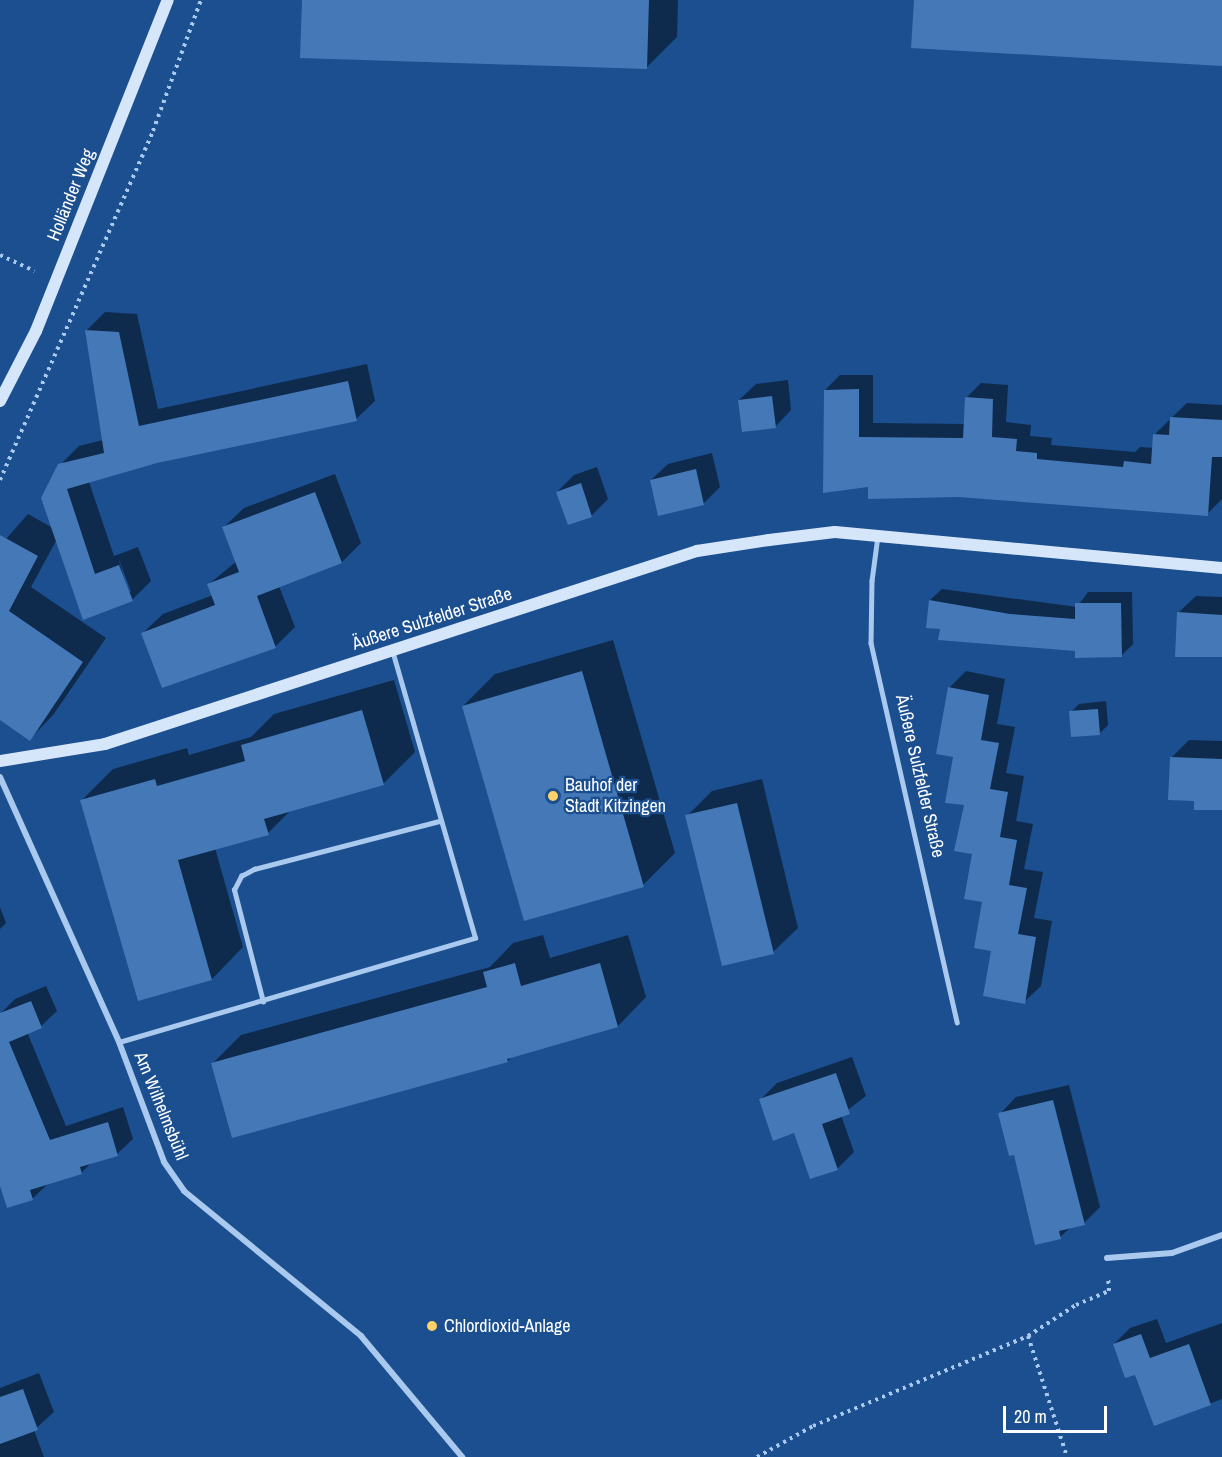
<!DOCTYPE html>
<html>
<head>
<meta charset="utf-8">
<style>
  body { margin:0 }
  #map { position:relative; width:1222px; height:1457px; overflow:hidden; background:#1b4f8f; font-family:"Archivo Narrow",sans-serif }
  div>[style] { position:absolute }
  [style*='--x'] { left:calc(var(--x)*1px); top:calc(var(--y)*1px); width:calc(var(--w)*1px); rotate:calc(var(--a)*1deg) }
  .shadow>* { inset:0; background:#0007 }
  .building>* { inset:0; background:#4478b7 }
  .path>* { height:4px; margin-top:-2px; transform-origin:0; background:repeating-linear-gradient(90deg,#a9c9ee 0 3px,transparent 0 7.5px) }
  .service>* { height:4.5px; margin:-2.25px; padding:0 2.25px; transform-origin:2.25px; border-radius:2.25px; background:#a9c9ee }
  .minor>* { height:6px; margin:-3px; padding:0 3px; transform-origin:3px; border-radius:3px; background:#a9c9ee }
  .secondary>* { height:12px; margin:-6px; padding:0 6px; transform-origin:6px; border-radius:6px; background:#d6e6fa }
  .dots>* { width:16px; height:16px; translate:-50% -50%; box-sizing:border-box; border:3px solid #1b4f8f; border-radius:50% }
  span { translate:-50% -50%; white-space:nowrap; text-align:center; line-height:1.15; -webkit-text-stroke:4.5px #1b4f8f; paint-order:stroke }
  .street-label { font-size:18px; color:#fff }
  .poi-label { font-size:18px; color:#fff }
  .left { translate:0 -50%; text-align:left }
  .scale { position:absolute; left:1003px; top:1406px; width:104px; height:27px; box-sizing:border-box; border:3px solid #fff; border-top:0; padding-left:8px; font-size:18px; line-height:21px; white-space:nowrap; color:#fff; -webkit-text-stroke:4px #1b4f8f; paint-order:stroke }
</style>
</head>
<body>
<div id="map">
  <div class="shadow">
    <div style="clip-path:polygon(303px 0,678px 0,677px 37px,647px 67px)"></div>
    <div style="clip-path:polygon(evenodd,105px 312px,137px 314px,158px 409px,367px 364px,375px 401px,356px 419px,157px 462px,89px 482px,114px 556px,138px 547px,151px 581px,132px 600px,83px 618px,57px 539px,31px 587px,106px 638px,53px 715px,30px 739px,0 718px,0 546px,28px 514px,53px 528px,60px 465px,79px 446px,103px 440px,86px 331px,105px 312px,118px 557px,131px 592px,128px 592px,118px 557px)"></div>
    <div style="clip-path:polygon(840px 375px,873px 375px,873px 423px,965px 424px,966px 398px,981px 383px,1008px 385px,1006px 422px,1031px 425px,1030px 436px,1052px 438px,1051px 445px,1135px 452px,1140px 447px,1154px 448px,1155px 434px,1187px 403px,1222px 405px,1222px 499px,1207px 514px,869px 485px,825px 390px)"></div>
    <div style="clip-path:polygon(788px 380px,791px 410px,775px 427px,739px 400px,756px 384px)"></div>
    <div style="clip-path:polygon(712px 453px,720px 487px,703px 504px,651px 480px,668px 464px)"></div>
    <div style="clip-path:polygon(597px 467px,608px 499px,591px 516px,557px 492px,574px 475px)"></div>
    <div style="clip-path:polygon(335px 474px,361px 543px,342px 562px,279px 586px,295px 627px,275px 647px,143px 633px,163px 614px,213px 595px,209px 584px,237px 561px,224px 527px,244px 508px)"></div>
    <div style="clip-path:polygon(942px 589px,1077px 607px,1088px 592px,1132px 592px,1133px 644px,1121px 656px,942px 627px,930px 600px)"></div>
    <div style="clip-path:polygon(1196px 596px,1222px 597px,1222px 655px,1178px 613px)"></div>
    <div style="clip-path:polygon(613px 640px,675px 853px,643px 885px,463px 706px,495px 674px)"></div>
    <div style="clip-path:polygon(966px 671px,1005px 679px,997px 724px,1015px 727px,1006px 773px,1024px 776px,1016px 821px,1033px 824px,1024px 869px,1043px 872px,1034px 918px,1052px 921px,1041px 986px,1024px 1002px,993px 949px,955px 756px,949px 688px)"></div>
    <div style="clip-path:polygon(394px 680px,415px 752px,383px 784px,291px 810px,268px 833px,215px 848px,243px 947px,212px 979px,81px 801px,113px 769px,187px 748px,189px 755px,251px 737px,274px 714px)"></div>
    <div style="clip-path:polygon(1106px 701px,1108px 725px,1100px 733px,1071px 712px,1079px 704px)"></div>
    <div style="clip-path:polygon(1189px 740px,1222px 741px,1222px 809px,1195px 800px,1171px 758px)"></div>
    <div style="clip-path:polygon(762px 779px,798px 928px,773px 952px,687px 816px,712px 791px)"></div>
    <div style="clip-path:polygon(0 907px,6px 923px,0 929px)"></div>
    <div style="clip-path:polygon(543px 935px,550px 958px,628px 935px,646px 997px,618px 1026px,512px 1056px,508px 1061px,213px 1063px,241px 1035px,490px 967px,513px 943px)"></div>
    <div style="clip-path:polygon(46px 986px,57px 1011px,41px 1026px,27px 1032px,66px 1126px,123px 1107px,133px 1139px,117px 1154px,92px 1162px,81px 1173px,49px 1183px,33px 1198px,8px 1206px,0 1177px,0 1014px,15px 999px)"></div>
    <div style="clip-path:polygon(852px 1057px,866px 1096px,841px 1115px,854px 1152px,837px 1169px,761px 1099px,777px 1083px)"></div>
    <div style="clip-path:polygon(1069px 1085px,1100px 1207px,1084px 1223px,1071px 1227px,1060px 1237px,1015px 1153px,1000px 1114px,1016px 1097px)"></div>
    <div style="clip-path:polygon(1157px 1319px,1166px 1343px,1222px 1323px,1222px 1399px,1155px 1424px,1136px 1373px,1114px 1344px,1130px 1328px)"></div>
    <div style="clip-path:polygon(39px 1373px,54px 1412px,34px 1430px,44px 1457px,0 1457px,0 1388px)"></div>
  </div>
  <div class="building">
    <div style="clip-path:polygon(302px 0,649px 0,647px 69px,300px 58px)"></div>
    <div style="clip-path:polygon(914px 0,1222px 0,1222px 66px,911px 48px)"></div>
    <div style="clip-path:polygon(85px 330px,119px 332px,139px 426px,348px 381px,357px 421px,157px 463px,67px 489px,95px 574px,119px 565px,133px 601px,83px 620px,41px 498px,58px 464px,104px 453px)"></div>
    <div style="clip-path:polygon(859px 389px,859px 437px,963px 438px,965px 397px,993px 399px,992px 437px,1017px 439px,1016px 451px,1037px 453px,1037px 459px,1123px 467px,1124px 461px,1151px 464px,1153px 434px,1169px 435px,1170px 417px,1222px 420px,1222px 457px,1212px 457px,1208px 516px,958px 497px,868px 499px,868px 487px,823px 493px,824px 390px)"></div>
    <div style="clip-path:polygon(772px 396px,776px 428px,742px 432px,738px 400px)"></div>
    <div style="clip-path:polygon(696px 469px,704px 505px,658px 516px,650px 480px)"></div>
    <div style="clip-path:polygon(581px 483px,592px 517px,568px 525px,556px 492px)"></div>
    <div style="clip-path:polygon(315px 492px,342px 563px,257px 596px,276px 648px,162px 688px,141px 633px,215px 605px,207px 584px,239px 572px,222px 527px)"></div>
    <div style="clip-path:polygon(0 535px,38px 556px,9px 611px,83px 662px,30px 741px,0 720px)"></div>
    <div style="clip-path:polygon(929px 600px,1010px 614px,1075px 619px,1075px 603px,1121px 603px,1122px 657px,1075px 658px,1075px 651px,938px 640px,940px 629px,926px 628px)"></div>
    <div style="clip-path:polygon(1177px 612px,1222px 615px,1222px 657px,1175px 657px)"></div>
    <div style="clip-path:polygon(582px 671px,644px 887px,524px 921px,462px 706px)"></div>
    <div style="clip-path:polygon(948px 687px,989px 695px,981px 740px,999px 743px,990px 789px,1008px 792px,1000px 837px,1017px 840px,1009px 885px,1027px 888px,1018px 934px,1036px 937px,1025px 1004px,983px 996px,991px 951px,974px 948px,982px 902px,964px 899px,972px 854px,954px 851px,964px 805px,945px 803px,953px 757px,936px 754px)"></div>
    <div style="clip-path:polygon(1098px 709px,1100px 735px,1071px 737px,1069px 711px)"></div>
    <div style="clip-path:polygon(362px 710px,384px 785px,264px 819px,269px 835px,178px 860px,212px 980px,138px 1001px,80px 800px,155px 779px,157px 786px,245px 761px,241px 745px)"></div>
    <div style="clip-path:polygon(1170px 757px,1222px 759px,1222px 810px,1194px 810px,1194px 801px,1168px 800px)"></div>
    <div style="clip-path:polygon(737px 803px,774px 954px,722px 966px,685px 815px)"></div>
    <div style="clip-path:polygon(515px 963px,521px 986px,600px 963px,618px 1027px,507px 1059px,508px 1062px,232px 1138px,211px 1063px,487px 987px,483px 972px)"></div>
    <div style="clip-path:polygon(31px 1001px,42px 1028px,9px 1042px,50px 1140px,108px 1122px,118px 1156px,80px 1167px,82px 1174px,30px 1190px,33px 1200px,7px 1208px,0 1186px,0 1013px)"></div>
    <div style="clip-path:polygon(836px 1073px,850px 1114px,822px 1124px,838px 1170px,810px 1179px,794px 1133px,773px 1141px,759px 1099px)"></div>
    <div style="clip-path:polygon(1053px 1100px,1085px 1225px,1059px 1231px,1061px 1239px,1035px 1245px,1014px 1155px,1009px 1156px,998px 1113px)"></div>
    <div style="clip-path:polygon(1141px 1334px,1150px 1358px,1189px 1344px,1211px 1405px,1154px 1426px,1135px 1375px,1125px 1378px,1113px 1344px)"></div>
    <div style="clip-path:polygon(23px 1389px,38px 1430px,0 1444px,0 1397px)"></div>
  </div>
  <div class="path">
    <div style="--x:0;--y:255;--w:38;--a:25"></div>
    <div style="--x:0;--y:480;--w:381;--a:-66.3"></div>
    <div style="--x:153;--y:131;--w:140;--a:-69.9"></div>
    <div style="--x:1028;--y:1336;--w:127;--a:72.1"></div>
    <div style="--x:757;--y:1457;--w:64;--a:-29"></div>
    <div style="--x:813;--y:1426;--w:233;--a:-22.7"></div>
    <div style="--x:1028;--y:1336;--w:57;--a:-32.9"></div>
    <div style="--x:1076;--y:1305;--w:36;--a:-23"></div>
    <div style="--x:1109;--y:1291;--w:15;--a:-94"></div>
  </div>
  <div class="service">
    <div style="--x:878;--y:536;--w:45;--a:97.6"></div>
    <div style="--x:872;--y:581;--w:62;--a:90.9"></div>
    <div style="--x:871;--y:643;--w:389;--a:77.2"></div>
    <div style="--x:263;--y:1002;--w:116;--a:-104.5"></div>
    <div style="--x:234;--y:890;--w:16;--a:-63"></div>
    <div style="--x:241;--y:876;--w:15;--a:-28"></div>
    <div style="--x:254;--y:869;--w:192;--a:-14.5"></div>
    <div style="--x:119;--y:1042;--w:371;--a:-16.3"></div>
    <div style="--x:475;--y:938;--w:299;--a:-106.1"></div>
  </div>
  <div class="minor">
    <div style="--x:0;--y:777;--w:290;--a:65.8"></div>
    <div style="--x:119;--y:1042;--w:128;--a:69.4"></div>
    <div style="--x:164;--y:1162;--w:35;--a:55"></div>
    <div style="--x:184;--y:1191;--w:229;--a:39.3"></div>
    <div style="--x:361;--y:1336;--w:158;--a:50.1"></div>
    <div style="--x:1107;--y:1258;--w:65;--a:-4.4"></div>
    <div style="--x:1172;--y:1253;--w:53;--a:-19.8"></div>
  </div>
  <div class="secondary">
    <div style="--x:0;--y:401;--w:79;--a:-62.8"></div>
    <div style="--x:36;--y:331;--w:356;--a:-68.3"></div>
    <div style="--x:0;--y:761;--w:106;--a:-9.2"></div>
    <div style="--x:105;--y:744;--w:623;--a:-18.06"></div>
    <div style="--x:697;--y:551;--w:73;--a:-8.7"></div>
    <div style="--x:769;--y:540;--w:66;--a:-6.9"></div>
    <div style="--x:835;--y:532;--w:389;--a:5.3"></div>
  </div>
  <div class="dots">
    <div style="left:553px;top:796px;background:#ffd166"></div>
    <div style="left:432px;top:1326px;background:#ffd166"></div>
  </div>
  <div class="street-label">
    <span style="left:71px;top:195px;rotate:-68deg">Holländer Weg</span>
    <span style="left:432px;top:619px;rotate:-18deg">Äußere Sulzfelder Straße</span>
    <span style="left:920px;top:776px;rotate:77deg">Äußere Sulzfelder Straße</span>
    <span style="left:161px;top:1106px;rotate:68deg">Am Wilhelmsbühl</span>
  </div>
  <div class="poi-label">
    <span class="left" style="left:565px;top:796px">Bauhof der<br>Stadt Kitzingen</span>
    <span class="left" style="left:444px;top:1326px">Chlordioxid-Anlage</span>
  </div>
  <div class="scale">20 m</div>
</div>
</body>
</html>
